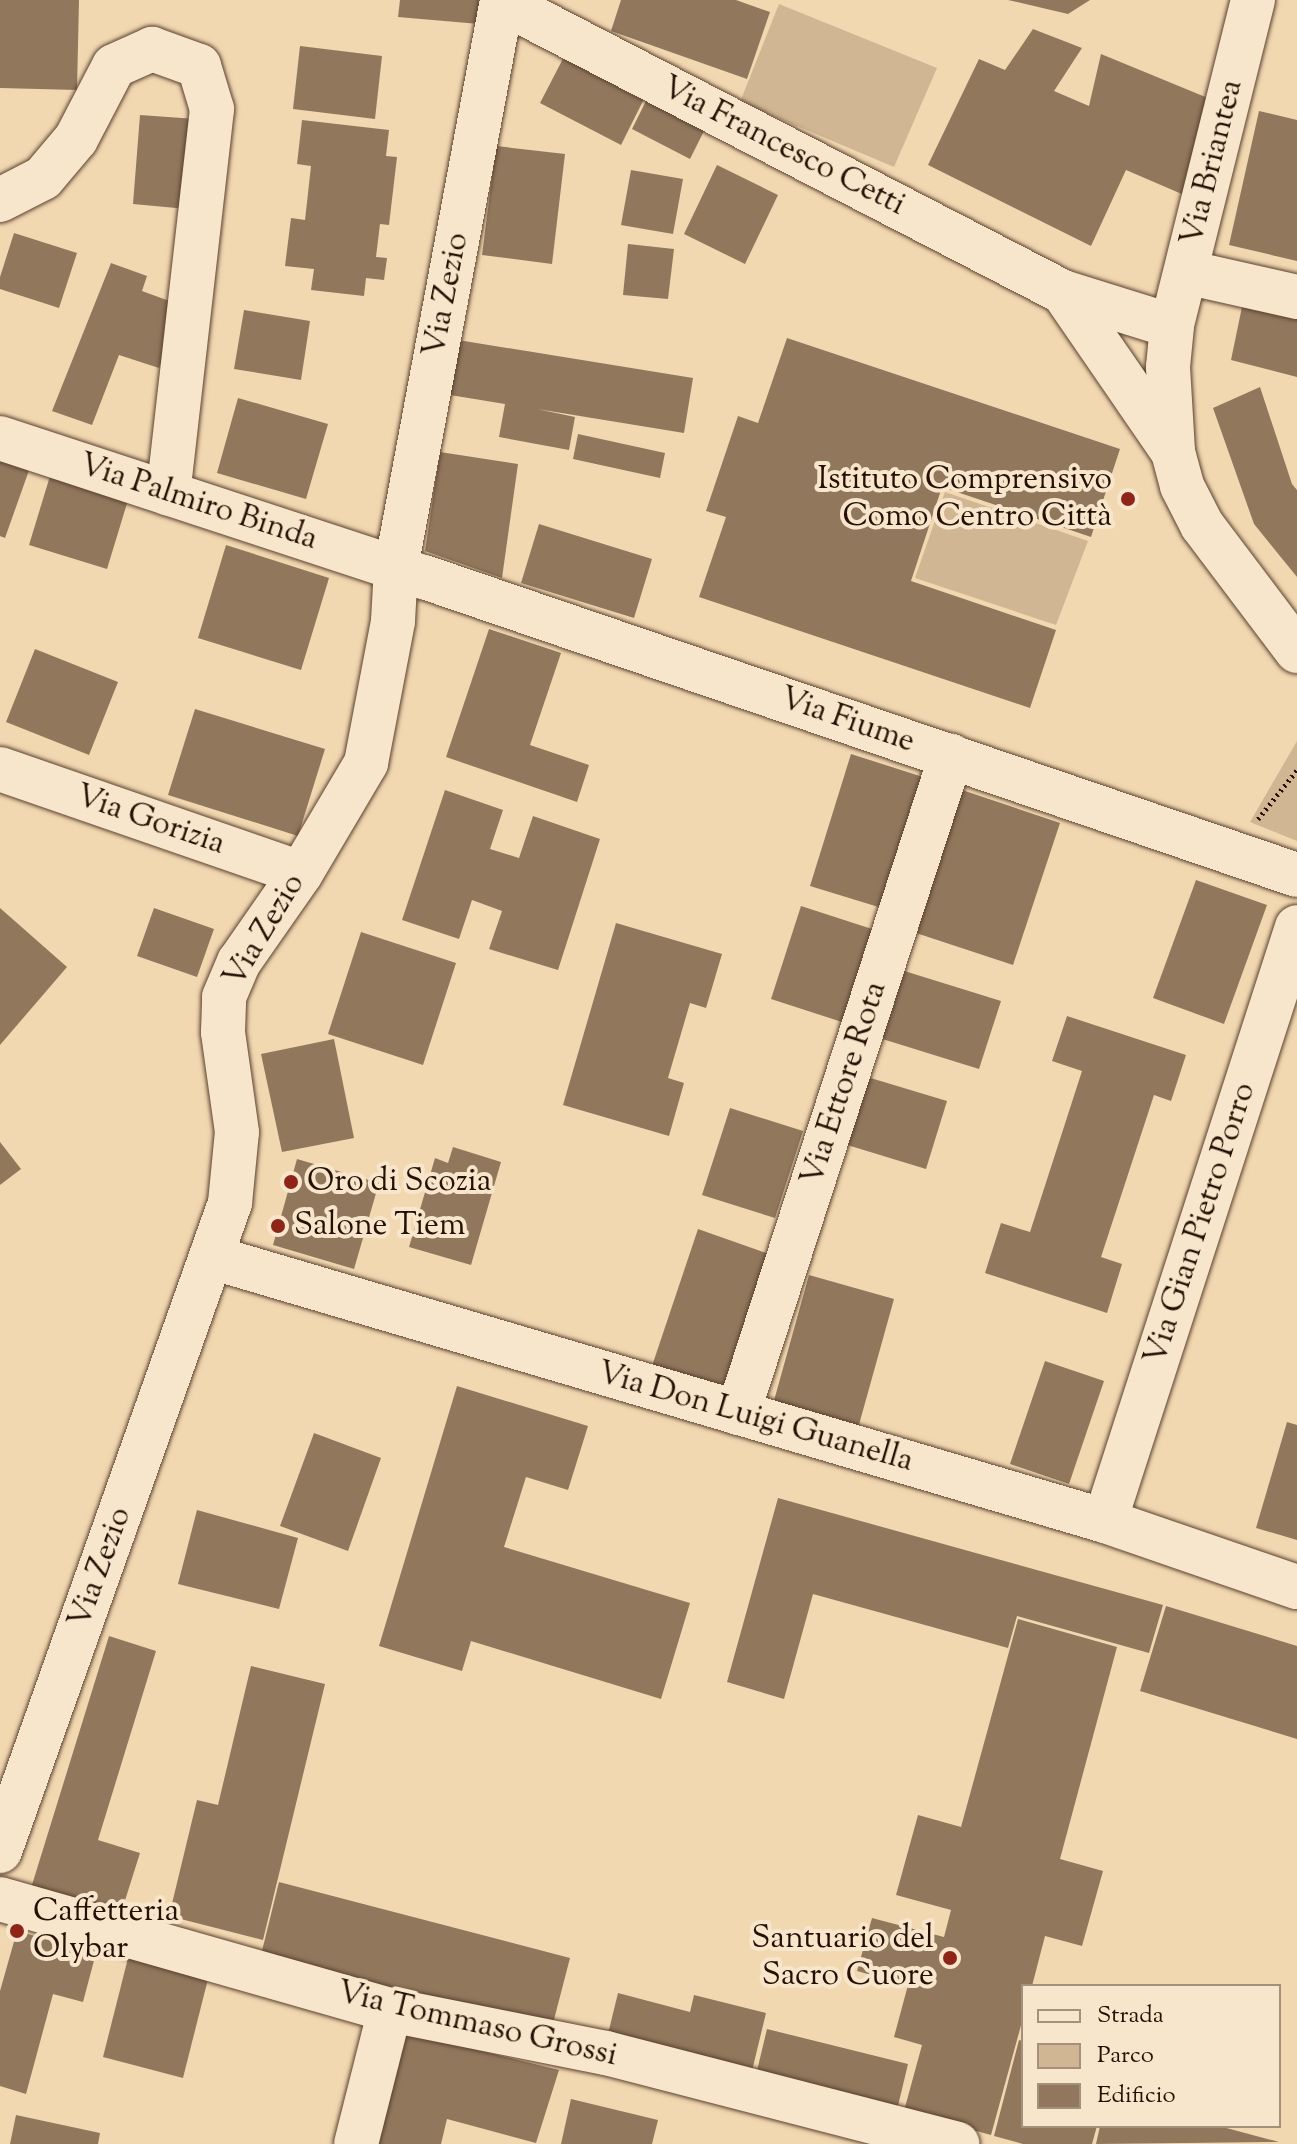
<!DOCTYPE html>
<html>
<head>
<meta charset="utf-8">
<style>
  body { margin:0 }
  #map { position:relative; width:1297px; height:2144px; overflow:hidden; background:#f2d8b1; font-family:"Sorts Mill Goudy",serif }
  div>[style] { position:absolute }
  [style*='--x'] { left:calc(var(--x)*1px); top:calc(var(--y)*1px); width:calc(var(--w)*1px); rotate:calc(var(--a)*1deg) }
  .green>* { inset:0; background:#d0b693 }
  .building>* { inset:0; background:#91785d }
  .path>* { height:5px; margin-top:-2.5px; transform-origin:0; background:repeating-linear-gradient(90deg,#280f03 0 2px,transparent 0 6px) }
  .roads { filter:drop-shadow(0 0 2px #5a412e) drop-shadow(0 0 2px #5a412e) }
  .minor>* { height:44px; margin:-22px; padding:0 22px; transform-origin:22px; border-radius:22px; background:#f7e6cc }
  .tertiary>* { height:44px; margin:-22px; padding:0 22px; transform-origin:22px; border-radius:22px; background:#f7e6cc }
  .secondary>* { height:44px; margin:-22px; padding:0 22px; transform-origin:22px; border-radius:22px; background:#f7e6cc }
  .dots>* { width:22px; height:22px; translate:-50% -50%; box-sizing:border-box; border:4px solid #f7e6cc; border-radius:50% }
  span { translate:-50% -50%; white-space:nowrap; text-align:center; line-height:1.15; -webkit-text-stroke:8px #f7e6cc; paint-order:stroke }
  .street-label { font-size:32px; color:#280f03 }
  .poi-label { font-size:32px; color:#280f03 }
  .right { translate:-100% -50%; text-align:right }
  .left { translate:0 -50%; text-align:left }
  .legend { position:absolute; left:1021px; top:1984px; width:260px; height:144px; box-sizing:border-box; background:#f7e6cc; border:2px solid #a4907c; margin:0; padding:10px 14px; list-style:none; font-size:24px; color:#280f03 }
  .legend li { display:flex; align-items:center; gap:16px; height:40px }
  .legend b { width:40px; border:2px solid #a4907c }
</style>
</head>
<body>
<div id="map">
  <div class="green">
    <div style="clip-path:polygon(779px 4px,937px 68px,894px 167px,740px 102px)"></div>
    <div style="clip-path:polygon(945px 492px,1088px 541px,1056px 625px,915px 578px)"></div>
    <div style="clip-path:polygon(1297px 741px,1297px 841px,1250px 822px)"></div>
  </div>
  <div class="building">
    <div style="clip-path:polygon(0 0,79px 0,77px 90px,0 88px)"></div>
    <div style="clip-path:polygon(400px 0,482px 0,479px 24px,398px 17px)"></div>
    <div style="clip-path:polygon(621px 0,736px 0,770px 12px,747px 79px,611px 31px)"></div>
    <div style="clip-path:polygon(1008px 0,1090px 0,1068px 14px)"></div>
    <div style="clip-path:polygon(1033px 29px,1082px 48px,1054px 91px,1089px 106px,1101px 54px,1220px 103px,1198px 201px,1126px 170px,1091px 246px,928px 165px,979px 59px,1005px 70px)"></div>
    <div style="clip-path:polygon(300px 46px,382px 56px,375px 119px,293px 109px)"></div>
    <div style="clip-path:polygon(567px 51px,647px 93px,621px 145px,540px 103px)"></div>
    <div style="clip-path:polygon(650px 93px,708px 123px,690px 159px,632px 129px)"></div>
    <div style="clip-path:polygon(1259px 111px,1297px 120px,1297px 261px,1229px 245px)"></div>
    <div style="clip-path:polygon(140px 115px,196px 119px,187px 209px,133px 204px)"></div>
    <div style="clip-path:polygon(302px 120px,389px 130px,386px 156px,397px 157px,389px 225px,380px 224px,376px 257px,387px 258px,384px 280px,366px 278px,364px 296px,311px 290px,314px 269px,285px 266px,291px 218px,305px 220px,311px 166px,297px 164px)"></div>
    <div style="clip-path:polygon(496px 146px,565px 154px,552px 264px,482px 255px)"></div>
    <div style="clip-path:polygon(717px 165px,778px 195px,745px 264px,684px 234px)"></div>
    <div style="clip-path:polygon(631px 170px,683px 179px,673px 234px,621px 225px)"></div>
    <div style="clip-path:polygon(14px 233px,77px 253px,59px 308px,0 289px,0 277px)"></div>
    <div style="clip-path:polygon(628px 244px,674px 249px,668px 299px,623px 295px)"></div>
    <div style="clip-path:polygon(111px 263px,147px 276px,142px 291px,183px 306px,159px 368px,119px 355px,92px 425px,52px 411px)"></div>
    <div style="clip-path:polygon(1243px 302px,1297px 314px,1297px 377px,1231px 360px)"></div>
    <div style="clip-path:polygon(244px 310px,310px 321px,301px 380px,234px 369px)"></div>
    <div style="clip-path:polygon(787px 338px,1120px 449px,1091px 537px,942px 487px,911px 581px,1056px 630px,1030px 708px,699px 597px,726px 517px,706px 511px,738px 416px,758px 423px)"></div>
    <div style="clip-path:polygon(458px 340px,693px 378px,684px 433px,537px 409px,575px 417px,569px 450px,499px 437px,505px 404px,450px 395px)"></div>
    <div style="clip-path:polygon(1260px 387px,1292px 484px,1297px 490px,1297px 577px,1254px 524px,1213px 408px)"></div>
    <div style="clip-path:polygon(238px 398px,328px 424px,306px 499px,217px 473px)"></div>
    <div style="clip-path:polygon(578px 434px,665px 453px,660px 478px,573px 459px)"></div>
    <div style="clip-path:polygon(0 447px,33px 459px,5px 538px,0 536px)"></div>
    <div style="clip-path:polygon(440px 452px,518px 464px,502px 578px,425px 551px)"></div>
    <div style="clip-path:polygon(54px 463px,132px 487px,107px 569px,29px 545px)"></div>
    <div style="clip-path:polygon(539px 524px,652px 559px,634px 618px,521px 583px)"></div>
    <div style="clip-path:polygon(226px 545px,329px 578px,301px 670px,198px 638px)"></div>
    <div style="clip-path:polygon(489px 629px,561px 653px,530px 745px,589px 765px,577px 802px,446px 757px)"></div>
    <div style="clip-path:polygon(35px 649px,118px 682px,89px 755px,6px 722px)"></div>
    <div style="clip-path:polygon(195px 709px,325px 749px,298px 836px,168px 795px)"></div>
    <div style="clip-path:polygon(851px 754px,926px 778px,885px 909px,810px 886px)"></div>
    <div style="clip-path:polygon(445px 790px,503px 810px,490px 849px,519px 858px,533px 816px,600px 839px,558px 970px,489px 949px,502px 911px,472px 900px,459px 939px,402px 920px)"></div>
    <div style="clip-path:polygon(962px 790px,1060px 823px,1013px 965px,916px 933px)"></div>
    <div style="clip-path:polygon(1196px 880px,1267px 905px,1224px 1024px,1153px 998px)"></div>
    <div style="clip-path:polygon(801px 906px,875px 930px,845px 1023px,771px 999px)"></div>
    <div style="clip-path:polygon(0 908px,67px 967px,0 1045px)"></div>
    <div style="clip-path:polygon(154px 908px,214px 929px,197px 977px,137px 956px)"></div>
    <div style="clip-path:polygon(616px 923px,722px 954px,706px 1008px,690px 1003px,668px 1078px,684px 1083px,669px 1136px,563px 1105px)"></div>
    <div style="clip-path:polygon(361px 932px,456px 963px,423px 1065px,328px 1034px)"></div>
    <div style="clip-path:polygon(898px 969px,1001px 1001px,979px 1069px,876px 1037px)"></div>
    <div style="clip-path:polygon(1067px 1016px,1186px 1055px,1171px 1101px,1154px 1095px,1101px 1257px,1122px 1264px,1107px 1313px,985px 1273px,1001px 1223px,1030px 1232px,1082px 1071px,1052px 1061px)"></div>
    <div style="clip-path:polygon(334px 1039px,354px 1138px,282px 1152px,261px 1054px)"></div>
    <div style="clip-path:polygon(864px 1076px,947px 1101px,926px 1169px,844px 1144px)"></div>
    <div style="clip-path:polygon(730px 1108px,803px 1131px,775px 1218px,702px 1195px)"></div>
    <div style="clip-path:polygon(0 1142px,21px 1169px,0 1185px)"></div>
    <div style="clip-path:polygon(453px 1147px,501px 1162px,471px 1265px,409px 1247px,435px 1158px,448px 1163px)"></div>
    <div style="clip-path:polygon(297px 1159px,379px 1183px,354px 1269px,273px 1245px)"></div>
    <div style="clip-path:polygon(698px 1229px,772px 1255px,727px 1398px,650px 1372px)"></div>
    <div style="clip-path:polygon(809px 1275px,894px 1299px,855px 1439px,770px 1415px)"></div>
    <div style="clip-path:polygon(1045px 1361px,1104px 1381px,1069px 1484px,1010px 1464px)"></div>
    <div style="clip-path:polygon(457px 1386px,588px 1426px,568px 1490px,526px 1477px,504px 1547px,690px 1603px,661px 1699px,471px 1641px,462px 1671px,379px 1646px)"></div>
    <div style="clip-path:polygon(1287px 1422px,1297px 1425px,1297px 1540px,1256px 1528px)"></div>
    <div style="clip-path:polygon(314px 1433px,381px 1458px,348px 1551px,280px 1526px)"></div>
    <div style="clip-path:polygon(778px 1498px,1163px 1605px,1149px 1653px,1017px 1616px,1008px 1648px,813px 1594px,784px 1699px,727px 1682px)"></div>
    <div style="clip-path:polygon(197px 1510px,298px 1538px,279px 1609px,178px 1584px)"></div>
    <div style="clip-path:polygon(1166px 1606px,1297px 1646px,1297px 1739px,1140px 1691px)"></div>
    <div style="clip-path:polygon(1018px 1619px,1117px 1647px,1060px 1859px,1103px 1871px,1082px 1946px,1045px 1936px,1032px 1986px,1023px 1986px,1023px 2018px,991px 2135px,904px 2111px,922px 2045px,894px 2037px,908px 1985px,857px 1971px,872px 1918px,944px 1937px,951px 1910px,896px 1895px,918px 1815px,961px 1827px)"></div>
    <div style="clip-path:polygon(109px 1636px,156px 1651px,98px 1840px,140px 1853px,116px 1929px,27px 1901px)"></div>
    <div style="clip-path:polygon(251px 1666px,325px 1684px,263px 1940px,169px 1916px,197px 1800px,218px 1805px)"></div>
    <div style="clip-path:polygon(279px 1882px,570px 1958px,550px 2035px,260px 1959px)"></div>
    <div style="clip-path:polygon(17px 1931px,96px 1953px,83px 2002px,53px 1994px,26px 2094px,0 2086px,0 1991px)"></div>
    <div style="clip-path:polygon(128px 1958px,208px 1979px,183px 2078px,103px 2057px)"></div>
    <div style="clip-path:polygon(618px 1993px,690px 2012px,694px 1995px,766px 2013px,751px 2075px,607px 2038px)"></div>
    <div style="clip-path:polygon(767px 2029px,908px 2064px,897px 2110px,756px 2075px)"></div>
    <div style="clip-path:polygon(395px 2030px,559px 2070px,536px 2143px,447px 2119px,441px 2144px,366px 2144px)"></div>
    <div style="clip-path:polygon(1019px 2040px,1023px 2041px,1023px 2126px,1097px 2126px,1092px 2144px,1023px 2144px,994px 2136px)"></div>
    <div style="clip-path:polygon(571px 2099px,658px 2120px,652px 2144px,561px 2144px)"></div>
    <div style="clip-path:polygon(16px 2115px,100px 2133px,98px 2144px,10px 2144px)"></div>
    <div style="clip-path:polygon(1100px 2126px,1219px 2126px,1279px 2142px,1096px 2144px)"></div>
  </div>
  <div class="path">
    <div style="--x:1258;--y:819;--w:63;--a:-51.5"></div>
  </div>
  <div class="roads">
    <div class="minor">
      <div style="--x:502;--y:2;--w:632;--a:27.34"></div>
      <div style="--x:1063;--y:292;--w:194;--a:55.5"></div>
      <div style="--x:0;--y:200;--w:48;--a:-27.1"></div>
      <div style="--x:43;--y:178;--w:51;--a:-49.8"></div>
      <div style="--x:76;--y:139;--w:82;--a:-62.5"></div>
      <div style="--x:114;--y:66;--w:42;--a:-24.1"></div>
      <div style="--x:152;--y:49;--w:50;--a:19.9"></div>
      <div style="--x:199;--y:66;--w:45;--a:73.2"></div>
      <div style="--x:212;--y:109;--w:387;--a:96.5"></div>
      <div style="--x:1186;--y:272;--w:114;--a:12.7"></div>
      <div style="--x:1063;--y:292;--w:114;--a:17.3"></div>
      <div style="--x:0;--y:438;--w:446;--a:18.2"></div>
      <div style="--x:424;--y:577;--w:922;--a:18.85"></div>
      <div style="--x:0;--y:769;--w:318;--a:19.1"></div>
      <div style="--x:211;--y:1257;--w:932;--a:16.45"></div>
      <div style="--x:1105;--y:1521;--w:203;--a:19"></div>
      <div style="--x:738;--y:1413;--w:691;--a:-72.04"></div>
      <div style="--x:1105;--y:1521;--w:624;--a:-72.09"></div>
      <div style="--x:0;--y:1851;--w:688;--a:-70.46"></div>
      <div style="--x:230;--y:1203;--w:71;--a:-84.4"></div>
      <div style="--x:237;--y:1132;--w:101;--a:-98"></div>
      <div style="--x:223;--y:1032;--w:35;--a:-88"></div>
      <div style="--x:224;--y:997;--w:38;--a:-67"></div>
      <div style="--x:239;--y:962;--w:108;--a:-55.1"></div>
      <div style="--x:301;--y:873;--w:128;--a:-59.4"></div>
      <div style="--x:366;--y:763;--w:145;--a:-79.2"></div>
      <div style="--x:393;--y:621;--w:53;--a:-86.8"></div>
      <div style="--x:396;--y:568;--w:578;--a:-79.43"></div>
      <div style="--x:356;--y:2144;--w:138;--a:-75.8"></div>
    </div>
    <div class="tertiary">
      <div style="--x:0;--y:1899;--w:405;--a:15.9"></div>
      <div style="--x:390;--y:2010;--w:220;--a:11.3"></div>
      <div style="--x:606;--y:2053;--w:363;--a:14.5"></div>
    </div>
    <div class="secondary">
      <div style="--x:1253;--y:0;--w:336;--a:104"></div>
      <div style="--x:1172;--y:326;--w:41;--a:95.6"></div>
      <div style="--x:1168;--y:367;--w:85;--a:86.6"></div>
      <div style="--x:1173;--y:452;--w:35;--a:75"></div>
      <div style="--x:1182;--y:486;--w:44;--a:62.9"></div>
      <div style="--x:1202;--y:525;--w:158;--a:53"></div>
    </div>
  </div>
  <div class="dots">
    <div style="left:1128px;top:499px;background:#8f2418"></div>
    <div style="left:291px;top:1182px;background:#8f2418"></div>
    <div style="left:278px;top:1226px;background:#8f2418"></div>
    <div style="left:17px;top:1931px;background:#8f2418"></div>
    <div style="left:950px;top:1958px;background:#8f2418"></div>
  </div>
  <div class="street-label">
    <span style="left:783px;top:147px;rotate:27deg">Via Francesco Cetti</span>
    <span style="left:1213px;top:163px;rotate:-76deg">Via Briantea</span>
    <span style="left:447px;top:295px;rotate:-79deg">Via Zezio</span>
    <span style="left:198px;top:503px;rotate:18deg">Via Palmiro Binda</span>
    <span style="left:847px;top:721px;rotate:19deg">Via Fiume</span>
    <span style="left:150px;top:821px;rotate:19deg">Via Gorizia</span>
    <span style="left:265px;top:931px;rotate:-59deg">Via Zezio</span>
    <span style="left:845px;top:1084px;rotate:-72deg">Via Ettore Rota</span>
    <span style="left:1201px;top:1224px;rotate:-72deg">Via Gian Pietro Porro</span>
    <span style="left:755px;top:1418px;rotate:16deg">Via Don Luigi Guanella</span>
    <span style="left:101px;top:1568px;rotate:-70deg">Via Zezio</span>
    <span style="left:477px;top:2025px;rotate:13deg">Via Tommaso Grossi</span>
  </div>
  <div class="poi-label">
    <span class="right" style="left:1112px;top:499px">Istituto Comprensivo<br>Como Centro Città</span>
    <span class="left" style="left:307px;top:1182px">Oro di Scozia</span>
    <span class="left" style="left:294px;top:1226px">Salone Tiem</span>
    <span class="left" style="left:33px;top:1931px">Caffetteria<br>Olybar</span>
    <span class="right" style="left:934px;top:1958px">Santuario del<br>Sacro Cuore</span>
  </div>
  <ul class="legend">
  <li><b style="height:10px;background:#f7e6cc"></b>Strada</li>
  <li><b style="height:22px;background:#d0b693"></b>Parco</li>
  <li><b style="height:22px;background:#91785d"></b>Edificio</li>
  </ul>
</div>
</body>
</html>
